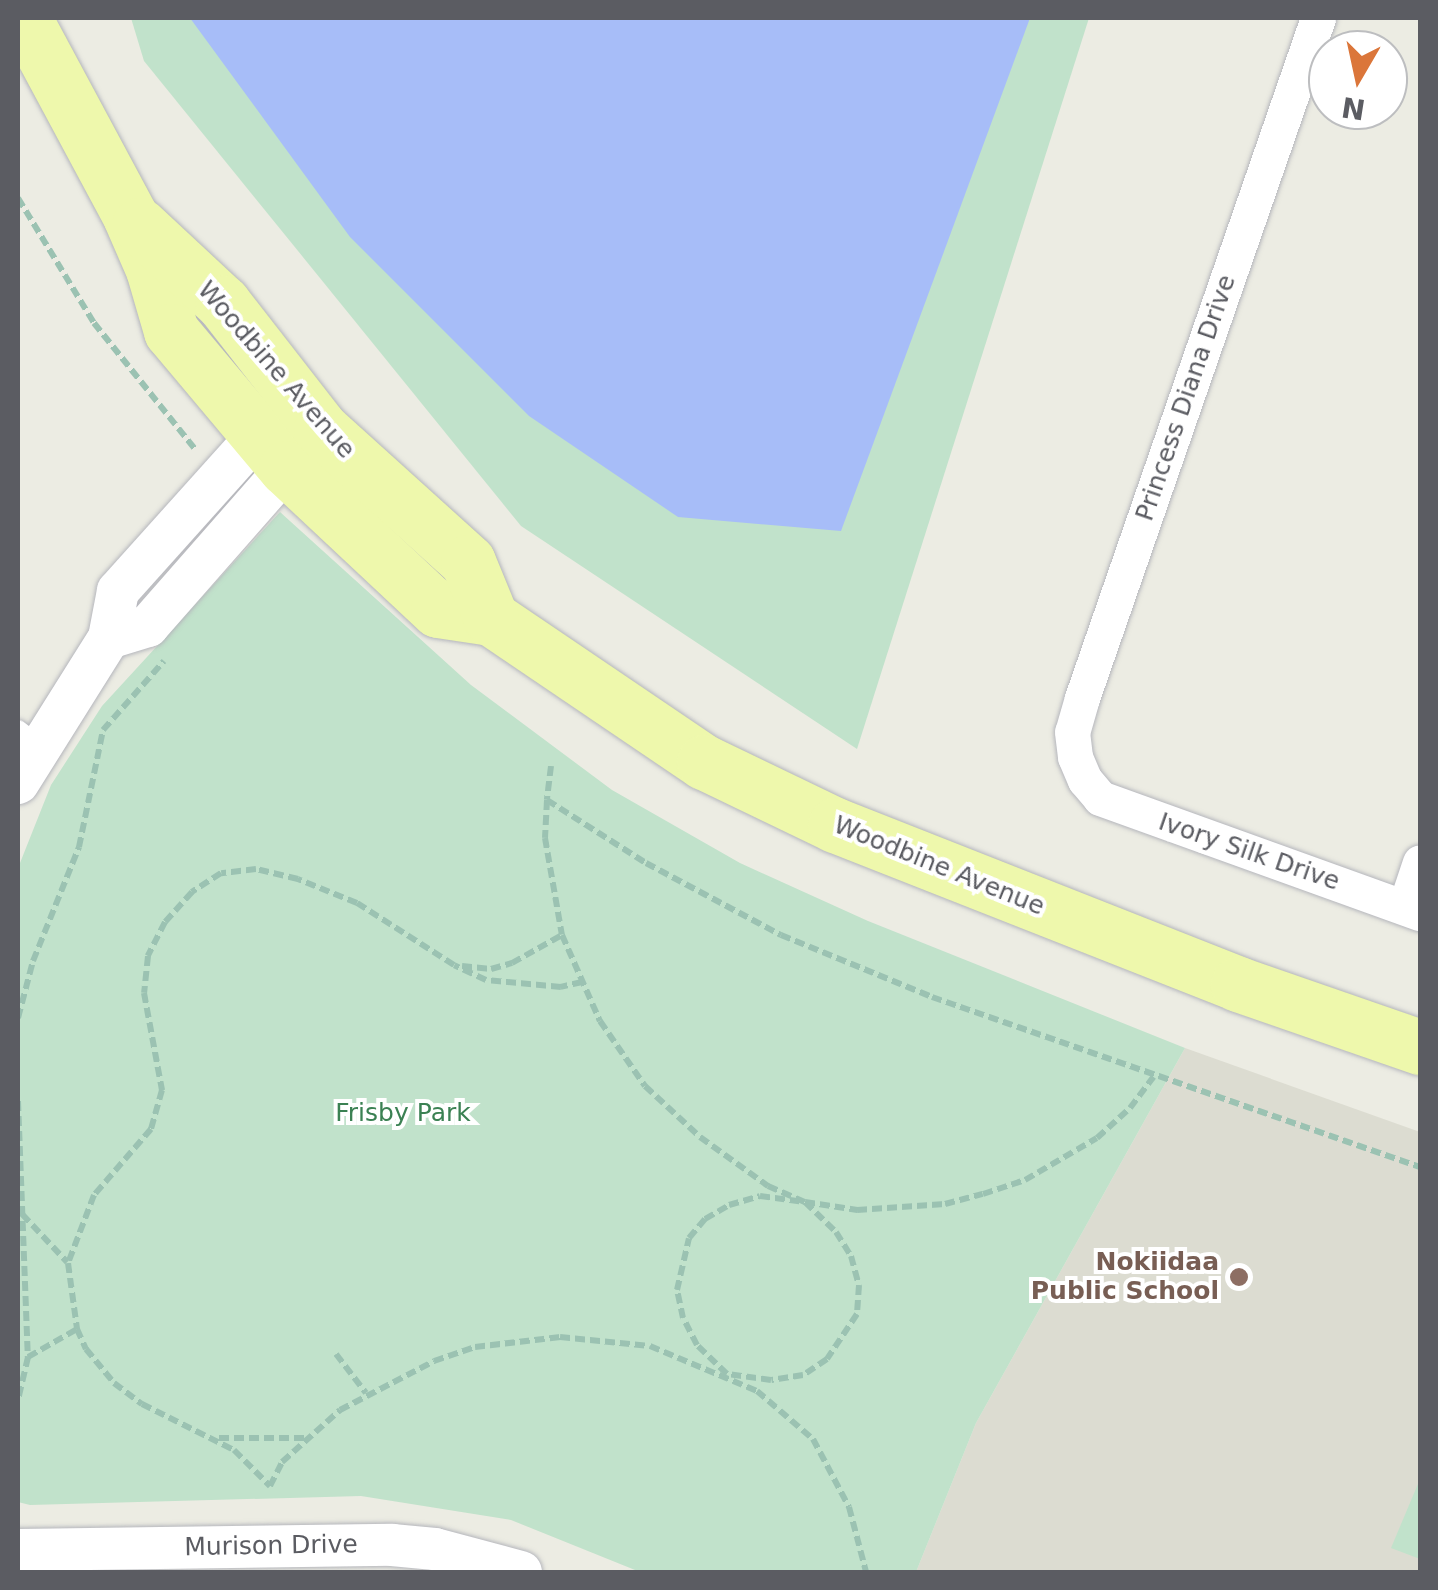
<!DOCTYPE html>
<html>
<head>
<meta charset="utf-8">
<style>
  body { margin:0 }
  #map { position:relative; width:1438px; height:1590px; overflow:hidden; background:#ecece3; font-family:"DejaVu Sans",sans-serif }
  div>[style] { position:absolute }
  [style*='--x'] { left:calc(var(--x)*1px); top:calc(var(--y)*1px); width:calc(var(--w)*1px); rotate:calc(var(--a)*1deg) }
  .education>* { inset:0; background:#dcdcd1 }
  .green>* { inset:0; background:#c1e2cb }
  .water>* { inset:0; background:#a7bdf8 }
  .path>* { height:6px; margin-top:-3px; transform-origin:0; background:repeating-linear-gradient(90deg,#9bc2b2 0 10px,transparent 0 15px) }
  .roads { filter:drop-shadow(0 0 2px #b5b6bc) drop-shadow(0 0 2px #b5b6bc) }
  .service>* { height:18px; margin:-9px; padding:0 9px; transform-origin:9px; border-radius:9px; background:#fff }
  .minor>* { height:35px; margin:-17.5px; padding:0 17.5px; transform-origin:17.5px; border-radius:17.5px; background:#fff }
  .tertiary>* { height:42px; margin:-21px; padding:0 21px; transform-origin:21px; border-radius:21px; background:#fff }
  .primary>* { height:55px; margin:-27.5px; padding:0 27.5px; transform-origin:27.5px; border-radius:27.5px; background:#eef8ac }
  .dots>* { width:28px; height:28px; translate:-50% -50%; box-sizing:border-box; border:5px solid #fff; border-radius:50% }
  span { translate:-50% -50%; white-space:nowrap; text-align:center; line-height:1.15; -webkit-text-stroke:8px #fff; paint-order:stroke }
  .street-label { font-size:25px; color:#5b5c62 }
  .park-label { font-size:25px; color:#3b8153 }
  .education-label { font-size:25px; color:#785e54; font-weight:700 }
  .right { translate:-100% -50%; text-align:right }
  .frame { position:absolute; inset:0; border:20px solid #5b5c62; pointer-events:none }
  .north { position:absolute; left:1308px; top:30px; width:100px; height:100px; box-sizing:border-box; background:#fff; border:2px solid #bdbec0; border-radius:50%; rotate:189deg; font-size:28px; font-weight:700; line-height:40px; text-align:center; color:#5b5c62 }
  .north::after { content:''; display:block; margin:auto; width:35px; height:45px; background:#db763a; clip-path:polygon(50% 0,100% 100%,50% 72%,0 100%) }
</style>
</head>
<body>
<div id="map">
  <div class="education">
    <div style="clip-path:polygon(1185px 1048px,1420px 1132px,1420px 1572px,916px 1572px,976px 1423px)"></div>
  </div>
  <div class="green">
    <div style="clip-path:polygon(131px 18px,1089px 18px,857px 749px,521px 526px,144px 61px)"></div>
    <div style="clip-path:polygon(280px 512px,471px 685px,612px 790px,740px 863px,868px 921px,1185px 1048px,976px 1423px,916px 1572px,640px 1572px,511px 1520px,361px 1496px,30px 1505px,18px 1502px,18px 868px,51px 785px,102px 706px)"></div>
    <div style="clip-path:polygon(1420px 1479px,1420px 1559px,1391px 1548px)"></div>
  </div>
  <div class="water">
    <div style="clip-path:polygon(190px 18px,1030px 18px,841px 531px,678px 517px,529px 416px,350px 237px)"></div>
  </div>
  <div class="path">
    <div style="--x:18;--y:198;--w:146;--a:58.7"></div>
    <div style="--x:94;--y:323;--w:161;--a:51.3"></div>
    <div style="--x:551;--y:766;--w:34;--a:97"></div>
    <div style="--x:547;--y:800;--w:117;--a:32.5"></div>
    <div style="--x:646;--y:863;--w:153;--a:28.1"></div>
    <div style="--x:781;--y:935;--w:163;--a:22.3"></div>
    <div style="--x:932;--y:997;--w:517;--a:19.21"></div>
    <div style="--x:547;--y:800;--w:38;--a:93"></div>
    <div style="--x:545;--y:838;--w:98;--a:80.1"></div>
    <div style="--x:562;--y:935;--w:94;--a:66.2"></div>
    <div style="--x:600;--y:1021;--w:79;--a:55.3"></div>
    <div style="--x:645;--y:1086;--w:75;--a:42.8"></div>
    <div style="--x:700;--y:1137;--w:84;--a:35.8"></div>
    <div style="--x:768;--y:1186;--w:40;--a:23.4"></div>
    <div style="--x:805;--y:1202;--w:53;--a:8.7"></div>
    <div style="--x:857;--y:1210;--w:88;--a:-3.9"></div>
    <div style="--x:945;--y:1204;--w:39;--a:-15"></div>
    <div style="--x:983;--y:1194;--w:44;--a:-18.4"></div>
    <div style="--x:1025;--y:1180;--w:83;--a:-30.3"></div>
    <div style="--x:1097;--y:1138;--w:45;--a:-42.3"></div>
    <div style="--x:1130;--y:1108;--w:39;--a:-53"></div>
    <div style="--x:462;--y:966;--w:29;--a:6"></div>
    <div style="--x:491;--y:969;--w:22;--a:-16"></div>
    <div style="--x:512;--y:963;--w:57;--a:-29.2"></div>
    <div style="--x:582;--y:982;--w:22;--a:167"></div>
    <div style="--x:561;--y:987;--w:75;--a:-174.7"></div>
    <div style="--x:486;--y:980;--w:35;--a:-155"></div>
    <div style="--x:454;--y:965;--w:115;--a:-147.4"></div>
    <div style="--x:357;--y:903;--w:64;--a:-157.9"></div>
    <div style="--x:298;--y:879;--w:43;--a:-166.6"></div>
    <div style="--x:256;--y:869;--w:35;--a:173"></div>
    <div style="--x:221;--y:873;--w:35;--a:147"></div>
    <div style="--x:192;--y:892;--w:40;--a:132"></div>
    <div style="--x:165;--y:922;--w:38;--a:117"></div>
    <div style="--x:148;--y:956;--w:37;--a:96"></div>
    <div style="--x:144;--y:993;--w:99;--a:79.5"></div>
    <div style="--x:162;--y:1090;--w:41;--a:105.8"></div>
    <div style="--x:151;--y:1129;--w:87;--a:130.8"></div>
    <div style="--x:94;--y:1195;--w:73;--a:110.9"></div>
    <div style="--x:68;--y:1263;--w:67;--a:82.2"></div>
    <div style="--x:77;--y:1329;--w:22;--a:66"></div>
    <div style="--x:86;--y:1349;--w:44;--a:50.5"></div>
    <div style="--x:114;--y:1383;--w:35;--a:37"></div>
    <div style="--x:142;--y:1404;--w:103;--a:26.6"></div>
    <div style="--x:234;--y:1450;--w:51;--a:45"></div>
    <div style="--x:270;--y:1486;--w:27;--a:-63"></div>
    <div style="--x:282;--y:1462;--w:78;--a:-41.9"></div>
    <div style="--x:340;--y:1410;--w:106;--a:-27.5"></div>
    <div style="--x:434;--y:1361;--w:43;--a:-18.9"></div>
    <div style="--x:475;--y:1347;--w:86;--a:-6.7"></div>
    <div style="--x:560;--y:1337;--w:90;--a:5.7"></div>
    <div style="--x:650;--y:1346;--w:116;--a:22.8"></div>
    <div style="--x:757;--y:1391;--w:74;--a:40.6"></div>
    <div style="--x:813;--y:1439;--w:77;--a:62.1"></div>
    <div style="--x:849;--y:1507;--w:67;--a:75.3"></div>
    <div style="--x:18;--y:1018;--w:59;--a:-75.3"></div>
    <div style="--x:33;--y:961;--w:123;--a:-68"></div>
    <div style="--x:79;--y:847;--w:119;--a:-78.4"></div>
    <div style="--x:103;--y:730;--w:92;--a:-48.5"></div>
    <div style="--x:18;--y:1101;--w:256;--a:87.8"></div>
    <div style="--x:28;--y:1357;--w:44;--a:103.1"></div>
    <div style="--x:760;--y:1196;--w:45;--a:7.6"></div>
    <div style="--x:805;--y:1202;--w:43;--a:44.1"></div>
    <div style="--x:836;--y:1232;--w:28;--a:58"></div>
    <div style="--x:851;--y:1256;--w:30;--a:75"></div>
    <div style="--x:859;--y:1285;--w:29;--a:94"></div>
    <div style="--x:857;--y:1314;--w:54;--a:123.7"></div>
    <div style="--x:827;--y:1359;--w:29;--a:146"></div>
    <div style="--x:803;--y:1375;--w:32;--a:171"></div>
    <div style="--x:771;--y:1380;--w:44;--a:-172.2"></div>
    <div style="--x:727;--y:1374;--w:42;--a:-136"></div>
    <div style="--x:697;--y:1345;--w:30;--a:-117"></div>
    <div style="--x:683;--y:1318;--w:29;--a:-102"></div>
    <div style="--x:677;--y:1290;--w:53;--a:-77"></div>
    <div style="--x:689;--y:1238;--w:25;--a:-50"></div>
    <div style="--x:705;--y:1219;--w:28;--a:-30"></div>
    <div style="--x:729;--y:1205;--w:32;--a:-16"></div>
    <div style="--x:22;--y:1214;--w:66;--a:46.8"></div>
    <div style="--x:336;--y:1354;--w:49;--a:52.4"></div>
    <div style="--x:28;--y:1357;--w:56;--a:-29.7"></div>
    <div style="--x:219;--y:1438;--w:87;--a:0"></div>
  </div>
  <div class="roads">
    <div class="service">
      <div style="--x:18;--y:729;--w:28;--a:38"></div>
    </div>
    <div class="minor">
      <div style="--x:1318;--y:18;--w:720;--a:109.14"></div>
      <div style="--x:1082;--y:698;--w:35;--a:106"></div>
      <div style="--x:1072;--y:732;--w:25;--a:83"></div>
      <div style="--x:1075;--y:757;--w:25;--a:67"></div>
      <div style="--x:1085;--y:780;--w:23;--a:50"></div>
      <div style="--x:1100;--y:798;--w:340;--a:19.8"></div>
      <div style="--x:1405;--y:907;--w:47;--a:-71.6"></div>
    </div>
    <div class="tertiary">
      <div style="--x:109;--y:638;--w:41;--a:-17.1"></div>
      <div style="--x:148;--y:626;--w:240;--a:-48.7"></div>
      <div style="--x:18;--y:783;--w:171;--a:-57.9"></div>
      <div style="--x:109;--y:638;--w:48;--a:-79.2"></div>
      <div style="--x:118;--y:591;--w:237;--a:-48.1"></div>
      <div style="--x:18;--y:1550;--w:374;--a:-0.8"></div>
      <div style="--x:392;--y:1545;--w:43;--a:5.3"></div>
      <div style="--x:435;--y:1549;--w:89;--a:15"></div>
    </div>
    <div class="primary">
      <div style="--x:24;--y:18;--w:225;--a:61.8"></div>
      <div style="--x:130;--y:216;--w:58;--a:66.5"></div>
      <div style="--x:153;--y:269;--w:65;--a:73.8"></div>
      <div style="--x:171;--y:331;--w:179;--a:50"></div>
      <div style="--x:286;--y:468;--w:208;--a:43.1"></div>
      <div style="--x:438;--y:610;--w:54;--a:8.6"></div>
      <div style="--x:491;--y:618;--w:257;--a:34.1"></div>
      <div style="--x:704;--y:762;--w:145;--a:25.7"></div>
      <div style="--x:835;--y:825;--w:433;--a:21.5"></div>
      <div style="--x:1238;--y:984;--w:193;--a:19.1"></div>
      <div style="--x:139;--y:225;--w:115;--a:42.9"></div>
      <div style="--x:223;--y:303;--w:160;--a:52.1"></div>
      <div style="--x:321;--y:429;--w:198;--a:42.1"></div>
      <div style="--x:468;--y:562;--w:61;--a:67.7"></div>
    </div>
  </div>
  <div class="dots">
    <div style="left:1239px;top:1277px;background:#8d6e63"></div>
  </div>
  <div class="street-label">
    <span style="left:276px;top:370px;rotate:49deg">Woodbine Avenue</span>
    <span style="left:1186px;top:398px;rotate:-71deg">Princess Diana Drive</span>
    <span style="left:1249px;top:852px;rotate:19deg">Ivory Silk Drive</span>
    <span style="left:939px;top:866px;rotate:22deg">Woodbine Avenue</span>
    <span style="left:271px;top:1546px;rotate:-1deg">Murison Drive</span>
  </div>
  <div class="park-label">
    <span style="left:403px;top:1113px">Frisby Park</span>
  </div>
  <div class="education-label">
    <span class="right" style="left:1219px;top:1277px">Nokiidaa<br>Public School</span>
  </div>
  <div class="frame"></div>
  <div class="north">N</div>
</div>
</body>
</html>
